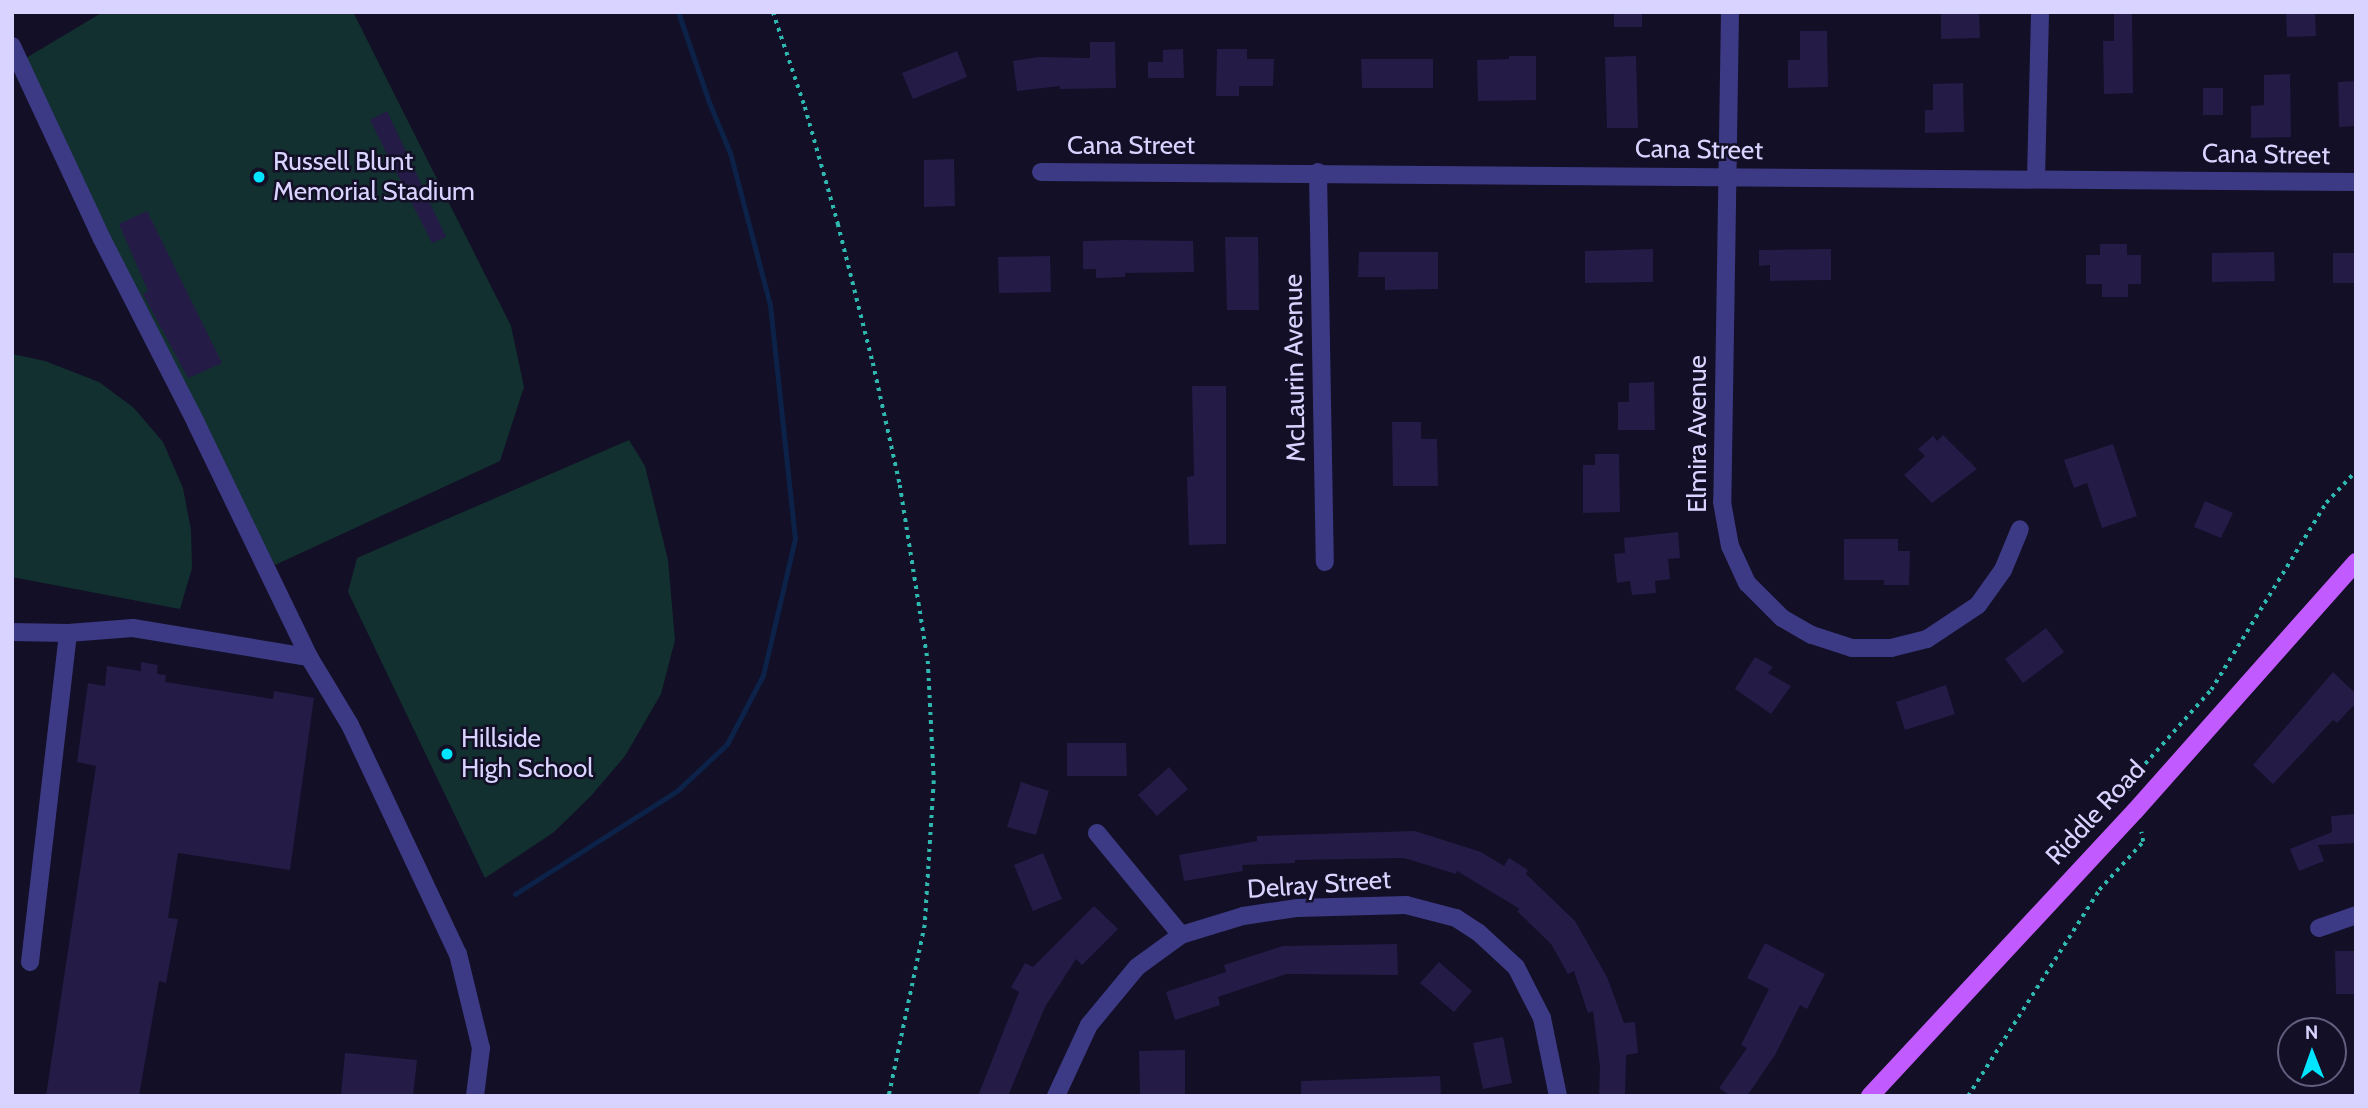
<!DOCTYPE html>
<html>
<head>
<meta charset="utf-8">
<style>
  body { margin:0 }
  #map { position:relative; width:2368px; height:1108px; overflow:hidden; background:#130f26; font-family:Cabin,sans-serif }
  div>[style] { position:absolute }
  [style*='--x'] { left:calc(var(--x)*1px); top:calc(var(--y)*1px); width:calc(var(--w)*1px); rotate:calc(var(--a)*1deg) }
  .green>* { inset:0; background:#12302f }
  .stream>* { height:5px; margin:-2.5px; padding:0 2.5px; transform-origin:2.5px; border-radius:2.5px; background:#0c2248 }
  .building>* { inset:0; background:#241b47 }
  .path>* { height:3.5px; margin-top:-1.75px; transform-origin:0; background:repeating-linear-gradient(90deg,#2fb8b0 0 3.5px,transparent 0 8.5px) }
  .minor>* { height:18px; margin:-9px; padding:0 9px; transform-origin:9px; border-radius:9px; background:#3d3a85 }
  .major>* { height:18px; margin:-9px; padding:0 9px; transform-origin:9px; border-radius:9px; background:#c25bff }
  .dots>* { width:19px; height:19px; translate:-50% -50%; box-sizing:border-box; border:4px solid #130f26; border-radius:50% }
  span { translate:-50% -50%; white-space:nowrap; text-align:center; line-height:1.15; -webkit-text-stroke:5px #130f26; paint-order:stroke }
  .street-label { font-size:26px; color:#d9d4ff }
  .poi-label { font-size:26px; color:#d9d4ff }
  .left { translate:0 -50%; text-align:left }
  .frame { position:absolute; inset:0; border:14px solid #d9d4ff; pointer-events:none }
  .north { position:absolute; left:2277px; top:1017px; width:70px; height:70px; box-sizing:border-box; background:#130f26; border:2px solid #625e7d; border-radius:50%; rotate:359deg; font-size:19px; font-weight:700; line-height:28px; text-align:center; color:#d9d4ff }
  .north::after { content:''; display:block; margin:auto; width:24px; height:32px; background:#00e5ff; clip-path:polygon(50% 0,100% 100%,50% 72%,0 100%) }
</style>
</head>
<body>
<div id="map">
  <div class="green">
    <div style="clip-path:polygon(103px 12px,353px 12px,511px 326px,524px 387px,500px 461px,275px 565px,146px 318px,26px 58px)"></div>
    <div style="clip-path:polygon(12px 354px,45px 361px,99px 382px,134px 408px,163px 442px,183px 488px,191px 530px,192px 568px,180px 609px,12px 577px)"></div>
    <div style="clip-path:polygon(629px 440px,645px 466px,668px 560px,675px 640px,661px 694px,625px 756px,591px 796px,554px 832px,485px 878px,348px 592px,357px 558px)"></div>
  </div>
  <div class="stream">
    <div style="--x:515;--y:894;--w:193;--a:-32.5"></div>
    <div style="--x:678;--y:790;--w:67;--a:-43.2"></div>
    <div style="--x:727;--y:744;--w:78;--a:-62.4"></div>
    <div style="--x:763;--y:675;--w:140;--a:-76.8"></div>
    <div style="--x:795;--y:539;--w:235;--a:-96.1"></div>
    <div style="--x:770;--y:305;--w:157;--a:-104.7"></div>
    <div style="--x:730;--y:153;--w:55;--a:-112.4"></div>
    <div style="--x:709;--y:102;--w:95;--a:-109"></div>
  </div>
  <div class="building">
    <div style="clip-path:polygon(1614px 12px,1642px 12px,1642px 27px,1614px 27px)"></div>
    <div style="clip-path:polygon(1941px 12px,1979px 12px,1980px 38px,1941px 39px)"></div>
    <div style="clip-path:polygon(2114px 12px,2132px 12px,2133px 93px,2104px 94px,2103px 41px,2114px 41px)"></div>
    <div style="clip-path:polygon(2286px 12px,2315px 12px,2316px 36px,2287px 37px)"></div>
    <div style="clip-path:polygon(1800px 31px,1827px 31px,1828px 87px,1788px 88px,1788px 60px,1800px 60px)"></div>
    <div style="clip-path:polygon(1090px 42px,1115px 42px,1116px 88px,1060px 89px,1060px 86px,1017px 91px,1013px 61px,1039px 57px,1090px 58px)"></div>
    <div style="clip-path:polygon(1183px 49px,1184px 78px,1148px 78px,1148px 62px,1163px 62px,1163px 50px)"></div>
    <div style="clip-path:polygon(1217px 49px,1247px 49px,1247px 59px,1274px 59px,1273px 86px,1239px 86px,1239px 96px,1216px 96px)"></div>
    <div style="clip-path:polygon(957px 51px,967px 77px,913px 99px,902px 73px)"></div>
    <div style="clip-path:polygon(1509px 56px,1536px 56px,1536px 100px,1478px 101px,1477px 60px,1509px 59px)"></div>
    <div style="clip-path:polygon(1636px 56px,1638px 128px,1607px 128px,1605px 57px)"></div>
    <div style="clip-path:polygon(1361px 59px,1433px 59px,1433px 88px,1362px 88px)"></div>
    <div style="clip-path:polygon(2290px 74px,2291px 137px,2251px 138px,2251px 106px,2264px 105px,2264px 75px)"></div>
    <div style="clip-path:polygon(2356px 81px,2356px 126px,2339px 127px,2338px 82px)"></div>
    <div style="clip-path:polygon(1963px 83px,1964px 132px,1925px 133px,1925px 110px,1933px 110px,1933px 84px)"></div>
    <div style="clip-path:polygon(2203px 88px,2223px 88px,2223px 115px,2203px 115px)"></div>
    <div style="clip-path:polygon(387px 111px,446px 237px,432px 243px,370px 120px)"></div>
    <div style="clip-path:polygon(954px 159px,955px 206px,924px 207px,924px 160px)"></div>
    <div style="clip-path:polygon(147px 211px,222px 363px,188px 378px,143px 294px,148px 291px,119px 224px)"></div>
    <div style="clip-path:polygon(1225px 237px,1258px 237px,1259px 310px,1227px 310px)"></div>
    <div style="clip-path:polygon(1124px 240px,1193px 241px,1194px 272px,1125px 273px,1125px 277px,1096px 278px,1096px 269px,1083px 269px,1083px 241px)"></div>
    <div style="clip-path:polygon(2100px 244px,2127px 244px,2127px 255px,2141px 255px,2141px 284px,2128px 284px,2128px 297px,2102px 297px,2102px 284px,2086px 284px,2086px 255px,2100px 255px)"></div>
    <div style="clip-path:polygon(1653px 249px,1653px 282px,1585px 283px,1585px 251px)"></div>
    <div style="clip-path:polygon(1831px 249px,1831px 280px,1770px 281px,1770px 265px,1759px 266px,1759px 250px)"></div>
    <div style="clip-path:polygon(1359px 252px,1438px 252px,1438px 289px,1385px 290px,1385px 277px,1358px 277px)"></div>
    <div style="clip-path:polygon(2274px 252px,2275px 281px,2212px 282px,2212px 253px)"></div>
    <div style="clip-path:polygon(2333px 253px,2356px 253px,2356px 283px,2333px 283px)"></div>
    <div style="clip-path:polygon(1050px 256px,1051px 292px,999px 293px,998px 257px)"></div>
    <div style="clip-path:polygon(1654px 382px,1655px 430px,1618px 430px,1618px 402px,1629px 402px,1629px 383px)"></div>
    <div style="clip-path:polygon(1192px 386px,1226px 386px,1226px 544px,1189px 545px,1187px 477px,1194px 476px)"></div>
    <div style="clip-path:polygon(1392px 422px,1421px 422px,1421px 439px,1437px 439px,1438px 486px,1393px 486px)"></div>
    <div style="clip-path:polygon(1943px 435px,1977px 469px,1932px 503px,1904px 475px,1925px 456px,1918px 449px,1933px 436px,1937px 441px)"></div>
    <div style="clip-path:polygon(2113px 444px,2137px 516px,2102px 528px,2087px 483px,2074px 488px,2064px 460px)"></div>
    <div style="clip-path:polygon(1595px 454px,1619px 454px,1620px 512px,1583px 513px,1583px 465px,1595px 465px)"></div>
    <div style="clip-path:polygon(2205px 501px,2233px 513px,2221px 538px,2194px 527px)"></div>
    <div style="clip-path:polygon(1678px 532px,1680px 558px,1668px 559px,1670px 579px,1655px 581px,1656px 593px,1632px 595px,1630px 581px,1617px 583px,1614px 554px,1625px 553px,1624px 538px)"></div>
    <div style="clip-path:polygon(1844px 539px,1898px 539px,1898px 551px,1910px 551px,1909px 585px,1884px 585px,1884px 580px,1844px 580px)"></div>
    <div style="clip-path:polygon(2046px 628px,2064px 652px,2023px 683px,2005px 659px)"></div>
    <div style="clip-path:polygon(1755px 657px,1773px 667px,1768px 673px,1791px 686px,1771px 714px,1735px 689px)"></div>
    <div style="clip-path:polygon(141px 662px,158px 665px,157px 674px,166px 675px,165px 682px,273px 699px,274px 691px,314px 698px,290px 870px,178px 853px,168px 918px,178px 919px,166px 983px,159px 981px,139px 1096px,46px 1096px,96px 766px,77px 762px,88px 683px,105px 686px,107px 666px,141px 671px)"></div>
    <div style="clip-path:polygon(2333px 672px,2356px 694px,2356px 703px,2337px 723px,2333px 720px,2273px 784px,2253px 765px)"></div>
    <div style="clip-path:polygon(1946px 685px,1955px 714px,1905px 730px,1896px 702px)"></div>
    <div style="clip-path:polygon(1067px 743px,1126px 743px,1127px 776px,1067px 776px)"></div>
    <div style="clip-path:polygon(1169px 767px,1188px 789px,1157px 816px,1138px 795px)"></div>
    <div style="clip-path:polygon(1021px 782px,1049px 791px,1036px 835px,1007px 827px)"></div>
    <div style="clip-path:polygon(2356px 814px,2356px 843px,2318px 845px,2324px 861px,2299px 871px,2290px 849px,2332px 832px,2331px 816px)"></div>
    <div style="clip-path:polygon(1415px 831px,1481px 852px,1504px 866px,1509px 858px,1528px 870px,1526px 874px,1575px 921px,1607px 977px,1624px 1023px,1635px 1022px,1638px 1053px,1626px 1055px,1625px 1096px,1599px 1096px,1600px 1067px,1593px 1011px,1588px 1013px,1574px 971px,1568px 974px,1551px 944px,1517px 911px,1520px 909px,1457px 871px,1456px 874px,1404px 858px,1295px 860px,1295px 863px,1242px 865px,1243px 871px,1184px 881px,1179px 855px,1257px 841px,1257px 836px)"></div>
    <div style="clip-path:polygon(1043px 853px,1062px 899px,1033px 911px,1014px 865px)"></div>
    <div style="clip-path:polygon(1094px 906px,1118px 929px,1082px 965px,1076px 959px,1045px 1007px,1008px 1096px,978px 1096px,1019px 992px,1011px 987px,1025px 963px,1033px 967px)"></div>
    <div style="clip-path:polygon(1765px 943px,1825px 974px,1807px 1009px,1800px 1005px,1775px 1055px,1747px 1096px,1731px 1096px,1719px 1088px,1747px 1048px,1741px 1045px,1769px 989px,1747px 978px)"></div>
    <div style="clip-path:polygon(1397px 944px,1398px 975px,1286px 974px,1218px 997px,1220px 1005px,1175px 1020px,1166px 992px,1226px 972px,1224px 965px,1283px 946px)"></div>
    <div style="clip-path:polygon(2335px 951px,2356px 951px,2356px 994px,2336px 994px)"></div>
    <div style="clip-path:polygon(1439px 962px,1472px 991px,1454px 1012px,1420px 983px)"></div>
    <div style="clip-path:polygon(1503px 1037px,1512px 1083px,1483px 1089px,1473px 1043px)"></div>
    <div style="clip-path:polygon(1185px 1050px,1185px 1096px,1140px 1096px,1139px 1051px)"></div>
    <div style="clip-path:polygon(345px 1053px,417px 1060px,413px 1096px,341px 1096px)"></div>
    <div style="clip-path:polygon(1440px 1076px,1441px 1096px,1301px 1096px,1301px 1081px)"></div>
  </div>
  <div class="path">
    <div style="--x:773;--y:12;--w:100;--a:71.4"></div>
    <div style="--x:805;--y:107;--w:122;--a:74.2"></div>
    <div style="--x:838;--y:224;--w:143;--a:75.9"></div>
    <div style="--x:873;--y:363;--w:125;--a:77.5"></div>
    <div style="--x:900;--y:485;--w:178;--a:81"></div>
    <div style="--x:928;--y:661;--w:120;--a:87.1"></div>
    <div style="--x:934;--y:781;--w:144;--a:93.6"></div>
    <div style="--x:925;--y:925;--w:175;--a:101.9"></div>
    <div style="--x:2130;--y:791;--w:8;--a:-104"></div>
    <div style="--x:2128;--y:783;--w:125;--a:-48.3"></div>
    <div style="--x:2211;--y:690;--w:220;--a:-58.4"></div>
    <div style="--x:2326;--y:503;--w:44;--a:-46.8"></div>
    <div style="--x:1968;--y:1096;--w:244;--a:-57.5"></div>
    <div style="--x:2099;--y:890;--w:65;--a:-47.5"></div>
    <div style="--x:2143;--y:842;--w:10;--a:-101"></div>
  </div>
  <div class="minor">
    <div style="--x:1730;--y:12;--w:490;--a:90.9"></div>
    <div style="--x:1722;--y:502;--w:45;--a:79.7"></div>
    <div style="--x:1730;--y:546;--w:41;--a:65.3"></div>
    <div style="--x:1747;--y:583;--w:49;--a:45"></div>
    <div style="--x:1782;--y:618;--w:34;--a:30"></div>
    <div style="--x:1812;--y:635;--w:42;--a:18"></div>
    <div style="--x:1852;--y:648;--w:39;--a:0"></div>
    <div style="--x:1891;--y:648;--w:37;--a:-14"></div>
    <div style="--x:1927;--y:639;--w:61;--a:-33.7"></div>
    <div style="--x:1978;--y:605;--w:43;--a:-54.5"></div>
    <div style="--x:2003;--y:570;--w:44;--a:-67.5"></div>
    <div style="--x:12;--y:46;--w:213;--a:65"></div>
    <div style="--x:102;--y:239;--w:207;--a:62.9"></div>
    <div style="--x:196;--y:423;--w:260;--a:64.2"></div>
    <div style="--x:1041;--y:172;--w:1315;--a:0.44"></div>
    <div style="--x:1318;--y:172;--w:390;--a:89"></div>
    <div style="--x:2036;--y:178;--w:166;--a:-88.6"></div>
    <div style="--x:12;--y:632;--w:56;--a:1"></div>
    <div style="--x:68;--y:633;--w:65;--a:-4.4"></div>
    <div style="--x:133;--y:628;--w:178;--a:9.4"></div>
    <div style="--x:309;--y:657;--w:79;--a:58.9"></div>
    <div style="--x:350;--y:725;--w:253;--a:64.8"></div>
    <div style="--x:458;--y:954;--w:97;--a:76.3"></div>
    <div style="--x:481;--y:1048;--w:48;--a:97.1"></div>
    <div style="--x:1097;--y:833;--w:132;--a:50.5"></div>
    <div style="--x:2319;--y:928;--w:39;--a:-19"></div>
    <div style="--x:30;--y:962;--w:331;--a:-83.4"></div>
    <div style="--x:1056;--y:1096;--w:78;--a:-65.1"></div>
    <div style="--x:1089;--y:1025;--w:75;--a:-50.4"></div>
    <div style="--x:1137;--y:967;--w:54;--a:-36"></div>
    <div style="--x:1181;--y:935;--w:65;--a:-17"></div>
    <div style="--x:1243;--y:916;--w:55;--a:-8.4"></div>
    <div style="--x:1297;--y:908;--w:109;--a:-1.6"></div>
    <div style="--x:1406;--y:905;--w:52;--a:14.6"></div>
    <div style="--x:1456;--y:918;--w:27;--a:33"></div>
    <div style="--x:1479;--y:933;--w:50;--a:42.6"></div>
    <div style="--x:1516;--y:967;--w:57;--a:63"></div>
    <div style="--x:1542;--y:1018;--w:80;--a:78.4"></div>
  </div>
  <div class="major">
    <div style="--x:1870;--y:1096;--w:389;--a:-47.1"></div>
    <div style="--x:2135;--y:811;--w:333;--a:-48.4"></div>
  </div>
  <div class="dots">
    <div style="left:259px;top:177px;background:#00e5ff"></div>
    <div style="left:447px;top:754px;background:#00e5ff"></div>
  </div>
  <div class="street-label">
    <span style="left:1131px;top:146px">Cana Street</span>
    <span style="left:1699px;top:150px;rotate:1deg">Cana Street</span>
    <span style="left:2266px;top:155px;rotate:1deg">Cana Street</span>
    <span style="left:1295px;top:368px;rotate:-91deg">McLaurin Avenue</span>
    <span style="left:1698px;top:434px;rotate:-90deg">Elmira Avenue</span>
    <span style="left:2096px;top:813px;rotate:-47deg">Riddle Road</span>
    <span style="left:1319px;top:885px;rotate:-4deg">Delray Street</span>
  </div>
  <div class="poi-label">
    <span class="left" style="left:273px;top:177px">Russell Blunt<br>Memorial Stadium</span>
    <span class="left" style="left:461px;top:754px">Hillside<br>High School</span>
  </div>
  <div class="frame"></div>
  <div class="north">N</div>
</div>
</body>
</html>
